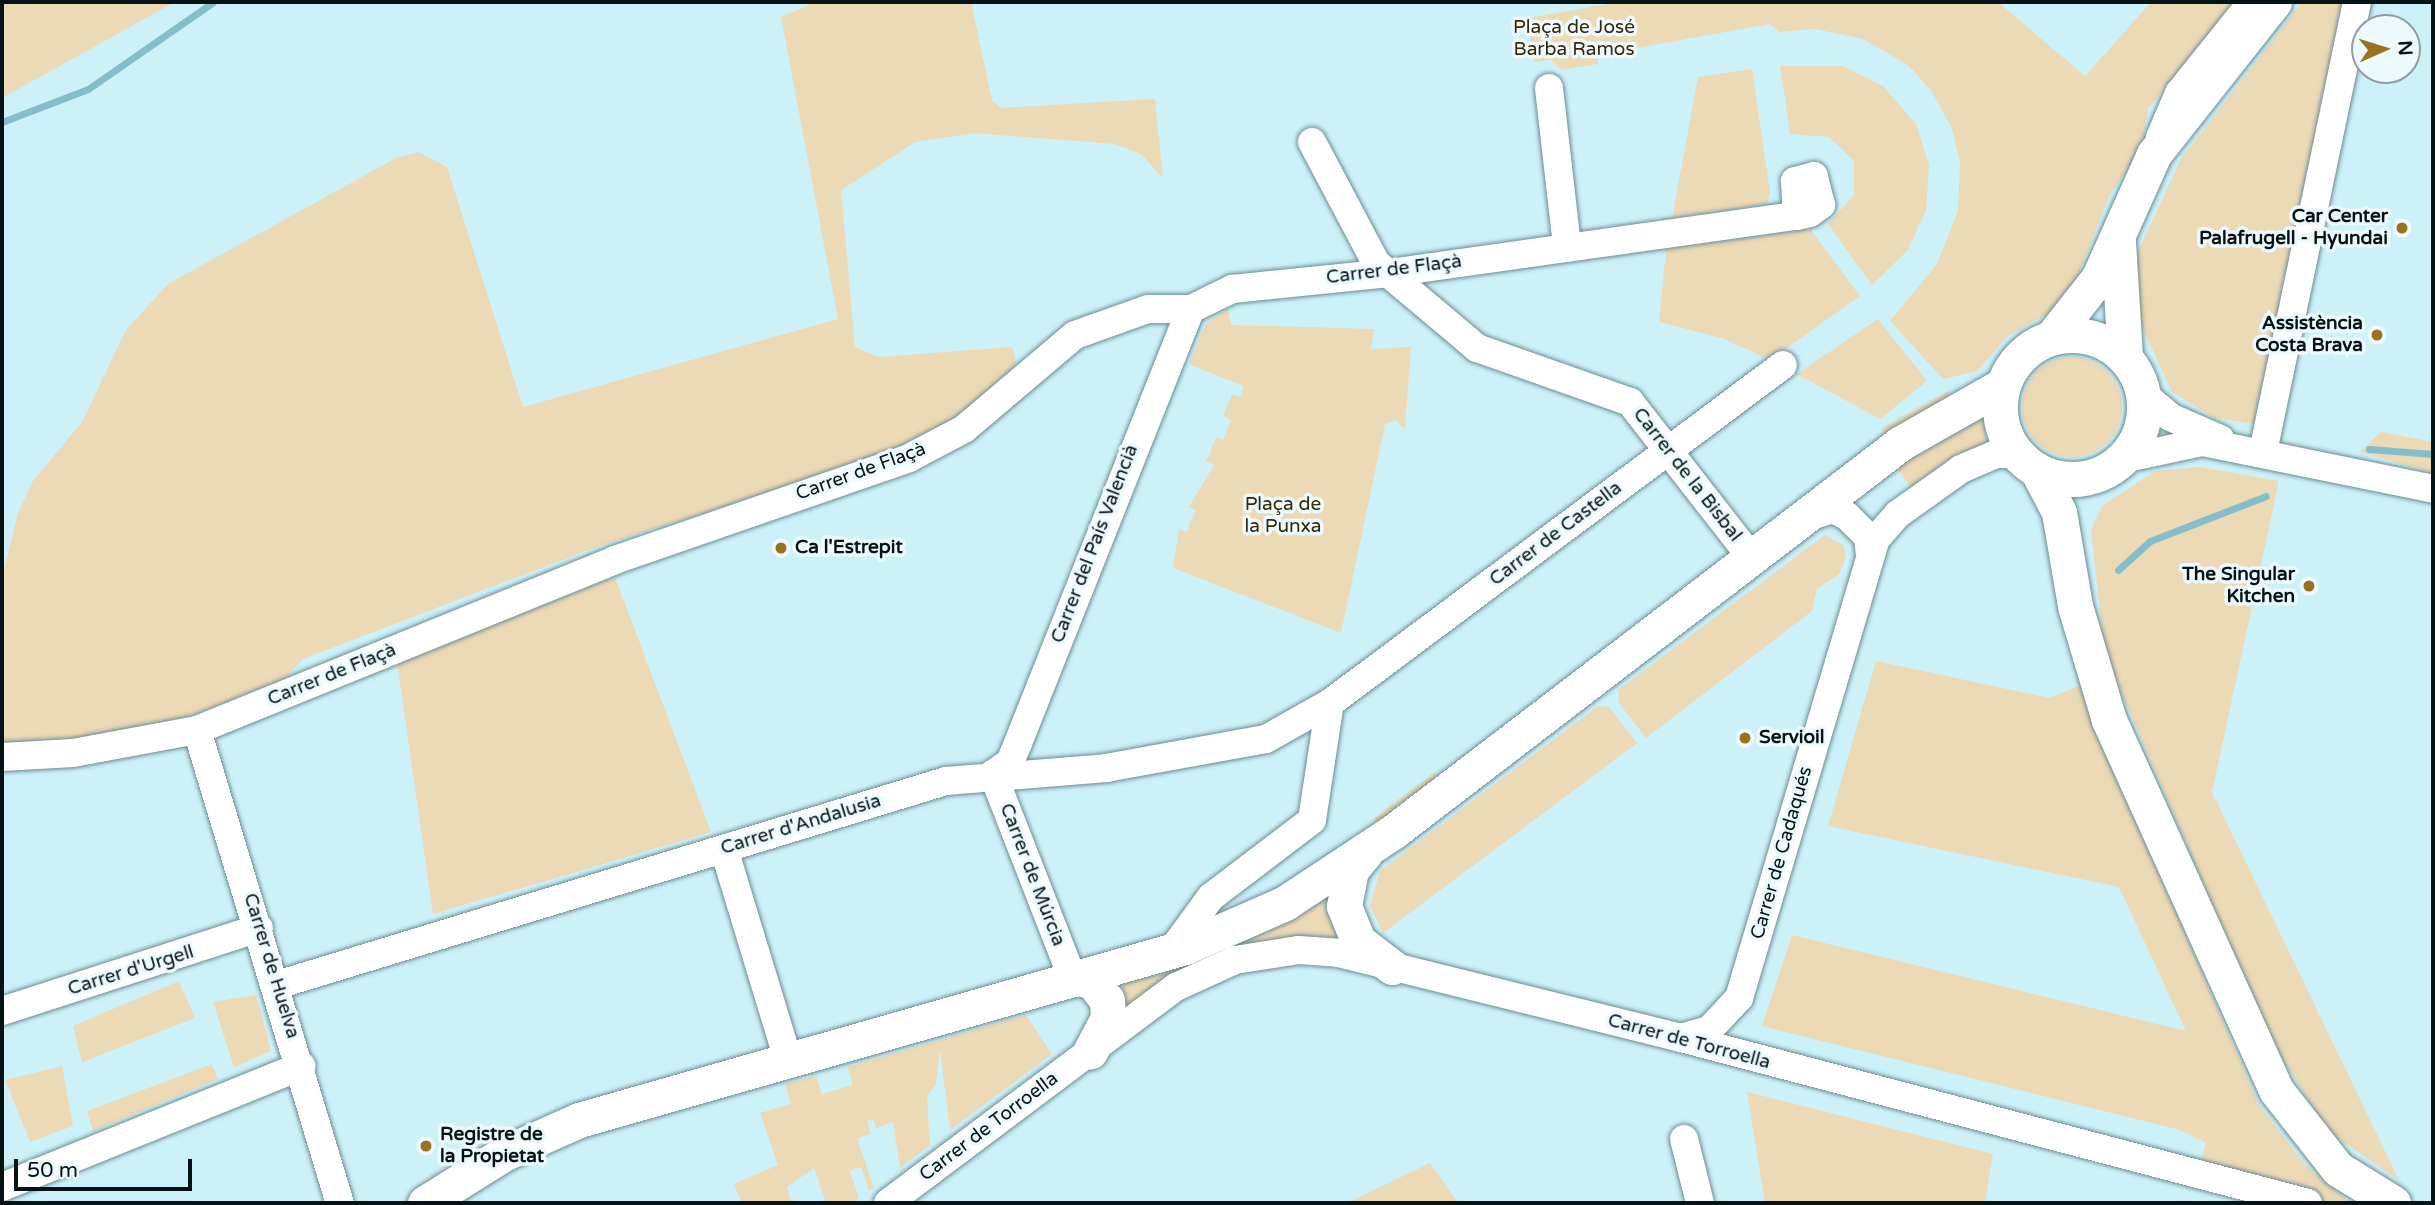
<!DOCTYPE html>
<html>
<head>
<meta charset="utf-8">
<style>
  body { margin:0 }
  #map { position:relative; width:2435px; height:1205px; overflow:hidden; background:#cdf1f9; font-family:"Varela Round",sans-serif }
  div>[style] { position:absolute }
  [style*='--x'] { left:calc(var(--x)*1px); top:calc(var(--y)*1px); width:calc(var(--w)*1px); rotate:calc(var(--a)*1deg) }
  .green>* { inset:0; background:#ecd9b6 }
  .round { border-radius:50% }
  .stream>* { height:7px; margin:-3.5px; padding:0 3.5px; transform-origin:3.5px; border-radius:3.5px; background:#85bdca }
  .roads { filter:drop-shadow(0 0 2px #6b8c93) drop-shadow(0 0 2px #6b8c93) }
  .minor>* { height:28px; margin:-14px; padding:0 14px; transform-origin:14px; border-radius:14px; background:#fff }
  .tertiary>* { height:35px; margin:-17.5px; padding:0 17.5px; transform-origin:17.5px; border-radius:17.5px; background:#fff }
  .tertiary>.ring { margin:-17.5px; padding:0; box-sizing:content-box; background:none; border:35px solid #fff; border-radius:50% }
  .dots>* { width:19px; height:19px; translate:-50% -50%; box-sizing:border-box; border:4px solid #ecfafd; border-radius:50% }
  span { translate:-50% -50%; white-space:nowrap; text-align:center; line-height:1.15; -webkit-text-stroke:7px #ecfafd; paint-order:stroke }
  .park-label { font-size:19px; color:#382805 }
  .poi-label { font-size:19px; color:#061316; font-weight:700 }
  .right { translate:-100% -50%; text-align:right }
  .left { translate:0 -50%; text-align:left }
  .street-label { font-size:19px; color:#061316 }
  .frame { position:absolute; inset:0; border:4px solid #061316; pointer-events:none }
  .north { position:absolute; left:2351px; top:14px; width:70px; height:70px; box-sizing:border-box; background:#ecfafd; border:2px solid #909ea1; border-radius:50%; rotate:87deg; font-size:19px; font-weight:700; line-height:28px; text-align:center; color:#061316 }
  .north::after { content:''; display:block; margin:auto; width:24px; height:32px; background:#99721d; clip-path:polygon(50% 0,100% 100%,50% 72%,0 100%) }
  .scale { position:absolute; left:14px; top:1159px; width:178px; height:32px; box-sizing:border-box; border:4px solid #061316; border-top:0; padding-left:9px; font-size:21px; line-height:24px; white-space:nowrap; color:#061316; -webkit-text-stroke:5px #ecfafd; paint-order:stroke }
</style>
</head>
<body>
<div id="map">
  <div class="green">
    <div style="clip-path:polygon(2px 2px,175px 2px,2px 98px)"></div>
    <div style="clip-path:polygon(816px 2px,971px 2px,992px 100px,1001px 108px,1155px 99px,1163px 178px,1141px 154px,1115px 144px,975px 133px,915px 142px,841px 190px,855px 347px,879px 357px,1012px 347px,1016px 363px,983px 404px,919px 444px,596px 547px,303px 659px,285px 679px,177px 721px,140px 733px,2px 746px,2px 579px,18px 513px,33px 481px,82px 422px,126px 330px,168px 284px,396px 158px,419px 152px,447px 167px,523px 407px,838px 319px,781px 17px)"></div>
    <div style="clip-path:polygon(1619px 2px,1998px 2px,2085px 76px,2151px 2px,2234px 2px,2148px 109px,2141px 150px,2110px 194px,2077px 278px,2054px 310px,2008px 336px,1977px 371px,1943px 379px,1890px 321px,1937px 264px,1958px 211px,1960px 162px,1952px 128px,1930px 89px,1908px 65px,1863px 39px,1815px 29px,1779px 32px,1770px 24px,1598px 55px,1598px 64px,1561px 70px,1551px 60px,1534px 62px,1528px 18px)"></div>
    <div style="clip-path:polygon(2302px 2px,2344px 2px,2254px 424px,2215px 418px,2172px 392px,2140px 322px,2136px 256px,2181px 159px)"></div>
    <div style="clip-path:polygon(1780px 66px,1843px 66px,1883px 86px,1916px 124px,1929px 165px,1926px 211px,1907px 251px,1872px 285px,1828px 224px,1854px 195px,1854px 161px,1829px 137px,1790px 134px)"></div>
    <div style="clip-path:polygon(1752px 69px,1770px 192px,1767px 204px,1672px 218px,1698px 77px)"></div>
    <div style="clip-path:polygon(1810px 229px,1860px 296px,1770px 360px,1722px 338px,1659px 322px,1666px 249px)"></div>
    <div style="clip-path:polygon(1228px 309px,1231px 325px,1374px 329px,1371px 349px,1411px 347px,1405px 429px,1395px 420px,1385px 424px,1341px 633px,1173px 568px,1179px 529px,1187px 532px,1196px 510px,1189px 507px,1214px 465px,1206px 461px,1216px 438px,1223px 440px,1231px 420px,1223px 416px,1232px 394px,1240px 397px,1244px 386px,1189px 364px,1206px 324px)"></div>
    <div style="clip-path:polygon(1878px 319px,1927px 381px,1880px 419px,1797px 374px)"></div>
    <div class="round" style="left:2022px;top:357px;width:100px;height:100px"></div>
    <div style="clip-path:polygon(1948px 391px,1952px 399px,1885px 438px,1882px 428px)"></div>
    <div style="clip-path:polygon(1983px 414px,1988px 446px,1912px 489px,1894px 464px)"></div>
    <div style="clip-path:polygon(2381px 432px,2433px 442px,2433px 473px,2360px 452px)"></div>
    <div style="clip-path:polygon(2200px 467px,2279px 481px,2212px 792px,2399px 1180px,2329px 1132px,2270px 1039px,2105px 654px,2091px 531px,2102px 506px,2155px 471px)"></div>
    <div style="clip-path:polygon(1825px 535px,1844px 546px,1846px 558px,1839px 574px,1817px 589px,1812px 611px,1646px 738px,1619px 703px,1618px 690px)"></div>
    <div style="clip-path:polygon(615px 577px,711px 832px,433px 914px,397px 662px)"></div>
    <div style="clip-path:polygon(1876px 661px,2049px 698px,2079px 686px,2259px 1105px,2305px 1165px,2351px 1203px,2326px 1203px,2201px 1160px,2206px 1143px,2180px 1130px,1762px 1026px,1792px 935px,2186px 1031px,2119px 887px,1828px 826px)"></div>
    <div style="clip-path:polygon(1598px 706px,1609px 707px,1637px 743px,1383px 933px,1370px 906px,1380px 871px)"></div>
    <div style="clip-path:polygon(1435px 772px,1438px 782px,1379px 827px,1373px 819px)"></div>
    <div style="clip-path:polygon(1337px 892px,1347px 942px,1327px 940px,1122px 1015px,1122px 980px,1290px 918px)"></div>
    <div style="clip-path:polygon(179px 981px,195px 1018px,82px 1062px,73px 1026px)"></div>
    <div style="clip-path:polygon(256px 995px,271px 1051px,234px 1067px,213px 1002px)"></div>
    <div style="clip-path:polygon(1026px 1015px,1052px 1054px,950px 1130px,940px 1050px,936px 1085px,927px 1096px,930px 1145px,900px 1168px,893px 1122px,876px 1128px,873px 1119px,867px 1121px,871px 1134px,857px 1139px,874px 1188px,869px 1191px,861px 1167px,850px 1171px,859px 1198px,853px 1203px,826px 1203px,814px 1168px,787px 1187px,792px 1203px,742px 1203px,734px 1184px,778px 1165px,760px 1113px,791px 1104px,785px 1084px,816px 1076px,822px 1094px,853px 1085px,848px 1067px)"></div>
    <div style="clip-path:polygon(212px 1064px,218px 1079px,93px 1131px,87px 1111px)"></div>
    <div style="clip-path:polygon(62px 1066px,73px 1126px,30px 1142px,5px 1080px)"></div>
    <div style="clip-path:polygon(1747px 1092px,1993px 1154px,1985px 1203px,1765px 1203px)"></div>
    <div style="clip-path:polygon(1430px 1163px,1458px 1203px,1347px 1203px)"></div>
  </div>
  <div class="stream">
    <div style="--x:2;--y:122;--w:92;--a:-21"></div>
    <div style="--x:88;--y:89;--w:152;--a:-34.8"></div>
    <div style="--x:2369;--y:449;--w:64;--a:4.5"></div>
    <div style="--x:2118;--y:570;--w:43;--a:-42.2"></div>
    <div style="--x:2150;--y:541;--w:124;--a:-21.2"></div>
  </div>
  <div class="roads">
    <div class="minor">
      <div style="--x:1549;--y:88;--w:160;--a:83.5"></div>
      <div style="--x:2160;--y:137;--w:48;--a:-66.6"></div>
      <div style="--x:2179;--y:93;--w:117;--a:-51.3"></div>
      <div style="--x:1312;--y:142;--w:137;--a:62.1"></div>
      <div style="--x:1376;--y:263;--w:132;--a:40.1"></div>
      <div style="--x:1477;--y:348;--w:162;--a:19.4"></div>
      <div style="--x:1630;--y:402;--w:197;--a:52"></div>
      <div style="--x:2143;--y:394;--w:35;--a:40"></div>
      <div style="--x:2170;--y:417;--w:55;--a:23.7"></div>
      <div style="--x:2263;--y:452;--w:460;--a:-78.2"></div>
      <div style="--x:2122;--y:459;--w:83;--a:-11.9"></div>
      <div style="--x:2203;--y:442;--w:235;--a:11.5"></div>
      <div style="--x:1805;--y:518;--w:29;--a:-18"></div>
      <div style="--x:1833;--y:509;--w:16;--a:27"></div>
      <div style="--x:1847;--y:516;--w:30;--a:45"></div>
      <div style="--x:1868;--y:537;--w:19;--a:84"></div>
      <div style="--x:197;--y:730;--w:494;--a:73.2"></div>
      <div style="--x:2;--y:757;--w:71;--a:-3.2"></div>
      <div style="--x:73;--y:753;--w:126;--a:-10.5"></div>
      <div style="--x:197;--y:730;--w:451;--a:-22.1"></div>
      <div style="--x:615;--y:560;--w:311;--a:-19.1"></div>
      <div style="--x:909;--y:458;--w:62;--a:-27.8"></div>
      <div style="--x:964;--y:429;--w:145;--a:-40.3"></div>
      <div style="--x:1075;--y:335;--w:77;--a:-19.6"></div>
      <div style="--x:1148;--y:309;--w:43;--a:0"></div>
      <div style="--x:724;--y:849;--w:220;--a:73.1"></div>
      <div style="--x:1172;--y:950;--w:66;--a:-53.7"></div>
      <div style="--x:1211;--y:897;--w:127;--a:-37.3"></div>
      <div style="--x:1312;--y:820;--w:118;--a:-81.3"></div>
      <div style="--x:1072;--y:977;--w:218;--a:-111.3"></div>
      <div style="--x:993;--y:774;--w:21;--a:-35"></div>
      <div style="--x:1010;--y:762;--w:21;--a:-67"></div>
      <div style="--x:1018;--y:743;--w:467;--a:-68.3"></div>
      <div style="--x:1191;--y:309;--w:46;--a:-26"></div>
      <div style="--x:1232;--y:289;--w:158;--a:-5.8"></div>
      <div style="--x:1389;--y:273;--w:412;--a:-8"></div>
      <div style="--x:1797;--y:216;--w:13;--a:-13"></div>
      <div style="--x:1810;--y:213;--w:14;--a:-36"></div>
      <div style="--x:1821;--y:205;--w:30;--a:-104"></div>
      <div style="--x:1814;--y:176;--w:20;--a:165"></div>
      <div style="--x:1795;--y:181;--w:35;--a:87"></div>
      <div style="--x:277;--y:985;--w:699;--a:-16.96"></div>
      <div style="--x:946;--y:781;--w:161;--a:-4.6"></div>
      <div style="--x:1106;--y:768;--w:163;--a:-10.3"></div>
      <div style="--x:1266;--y:739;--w:73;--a:-29.4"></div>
      <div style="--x:1330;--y:703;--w:565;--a:-36.73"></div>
      <div style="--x:2;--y:1011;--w:270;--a:-17.9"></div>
      <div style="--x:1681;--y:1038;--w:29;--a:-16"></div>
      <div style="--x:1709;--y:1030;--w:44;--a:-46.8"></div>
      <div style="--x:1739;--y:998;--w:479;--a:-73.4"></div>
      <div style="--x:1876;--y:539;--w:33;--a:-49"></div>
      <div style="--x:1898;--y:514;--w:77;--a:-35.5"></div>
      <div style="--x:1961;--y:469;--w:38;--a:-23"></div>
      <div style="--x:1996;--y:454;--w:21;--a:0"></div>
      <div style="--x:1684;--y:1139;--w:66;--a:76"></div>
      <div style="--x:2;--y:1187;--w:323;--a:-22"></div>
      <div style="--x:888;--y:1203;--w:360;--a:-36.9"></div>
      <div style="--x:1176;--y:987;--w:65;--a:-24.6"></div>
      <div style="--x:1235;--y:960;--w:65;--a:-8.9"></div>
      <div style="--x:1299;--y:950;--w:39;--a:4"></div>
      <div style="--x:1338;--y:953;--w:353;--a:13.9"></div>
      <div style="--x:1681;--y:1038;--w:648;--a:14.74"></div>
    </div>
    <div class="tertiary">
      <div style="--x:2118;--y:242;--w:116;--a:86.5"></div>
      <div class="ring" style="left:2000px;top:335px;width:109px;height:109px"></div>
      <div style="--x:2052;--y:337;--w:76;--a:-51.9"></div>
      <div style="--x:2099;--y:277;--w:135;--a:-65.9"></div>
      <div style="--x:2154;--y:154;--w:194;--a:-51.7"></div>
      <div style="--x:2037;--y:470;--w:47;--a:62.4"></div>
      <div style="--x:2059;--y:512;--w:95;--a:80.3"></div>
      <div style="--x:2075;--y:606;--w:119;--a:73.4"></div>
      <div style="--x:2109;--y:720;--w:406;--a:65.7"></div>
      <div style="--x:2276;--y:1090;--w:100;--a:51.9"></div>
      <div style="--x:2338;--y:1169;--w:65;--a:31.7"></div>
      <div style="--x:1365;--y:853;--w:22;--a:129"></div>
      <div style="--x:1351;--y:870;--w:37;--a:101"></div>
      <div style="--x:1344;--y:906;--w:38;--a:68"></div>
      <div style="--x:1358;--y:941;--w:43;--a:37.4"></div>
      <div style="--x:1072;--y:977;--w:20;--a:11"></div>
      <div style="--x:1092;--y:981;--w:24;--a:52"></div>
      <div style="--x:1107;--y:1000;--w:18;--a:87"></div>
      <div style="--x:1108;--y:1018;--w:38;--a:118"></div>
      <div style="--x:425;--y:1203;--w:94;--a:-32"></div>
      <div style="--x:505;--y:1153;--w:81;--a:-24"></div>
      <div style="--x:579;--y:1120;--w:630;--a:-15.93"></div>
      <div style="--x:1185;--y:947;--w:109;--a:-23.7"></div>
      <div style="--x:1285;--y:903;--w:131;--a:-33.4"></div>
      <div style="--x:1394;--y:831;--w:638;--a:-37.43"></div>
      <div style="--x:1901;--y:443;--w:117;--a:-29.6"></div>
    </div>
  </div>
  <div class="dots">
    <div style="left:2402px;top:228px;background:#99721d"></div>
    <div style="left:2377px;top:335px;background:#99721d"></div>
    <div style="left:781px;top:548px;background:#99721d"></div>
    <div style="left:2309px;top:586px;background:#99721d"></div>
    <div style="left:1745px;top:738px;background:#99721d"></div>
    <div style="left:426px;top:1146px;background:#99721d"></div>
  </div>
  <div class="park-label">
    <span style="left:1574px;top:39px">Plaça de José<br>Barba Ramos</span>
    <span style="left:1283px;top:516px">Plaça de<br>la Punxa</span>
  </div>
  <div class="poi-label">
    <span class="right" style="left:2388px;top:228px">Car Center<br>Palafrugell - Hyundai</span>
    <span class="right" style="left:2363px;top:335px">Assistència<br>Costa Brava</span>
    <span class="left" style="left:795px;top:548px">Ca l'Estrepit</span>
    <span class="right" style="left:2295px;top:586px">The Singular<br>Kitchen</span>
    <span class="left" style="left:1759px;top:738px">Servioil</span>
    <span class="left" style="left:440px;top:1146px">Registre de<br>la Propietat</span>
  </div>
  <div class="street-label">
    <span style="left:1394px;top:270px;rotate:-7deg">Carrer de Flaçà</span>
    <span style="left:861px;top:472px;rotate:-20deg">Carrer de Flaçà</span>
    <span style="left:1687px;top:475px;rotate:52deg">Carrer de la Bisbal</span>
    <span style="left:1556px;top:534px;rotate:-37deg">Carrer de Castella</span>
    <span style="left:1095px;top:544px;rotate:-69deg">Carrer del País Valencià</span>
    <span style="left:332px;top:675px;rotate:-22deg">Carrer de Flaçà</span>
    <span style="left:801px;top:825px;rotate:-17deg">Carrer d'Andalusia</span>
    <span style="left:1782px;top:853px;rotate:-74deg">Carrer de Cadaqués</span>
    <span style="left:1032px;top:875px;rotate:69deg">Carrer de Múrcia</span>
    <span style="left:271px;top:966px;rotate:73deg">Carrer de Huelva</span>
    <span style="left:131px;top:971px;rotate:-17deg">Carrer d'Urgell</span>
    <span style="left:1689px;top:1042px;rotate:15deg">Carrer de Torroella</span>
    <span style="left:989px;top:1127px;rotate:-37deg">Carrer de Torroella</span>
  </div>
  <div class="frame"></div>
  <div class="north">N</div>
  <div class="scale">50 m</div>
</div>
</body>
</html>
